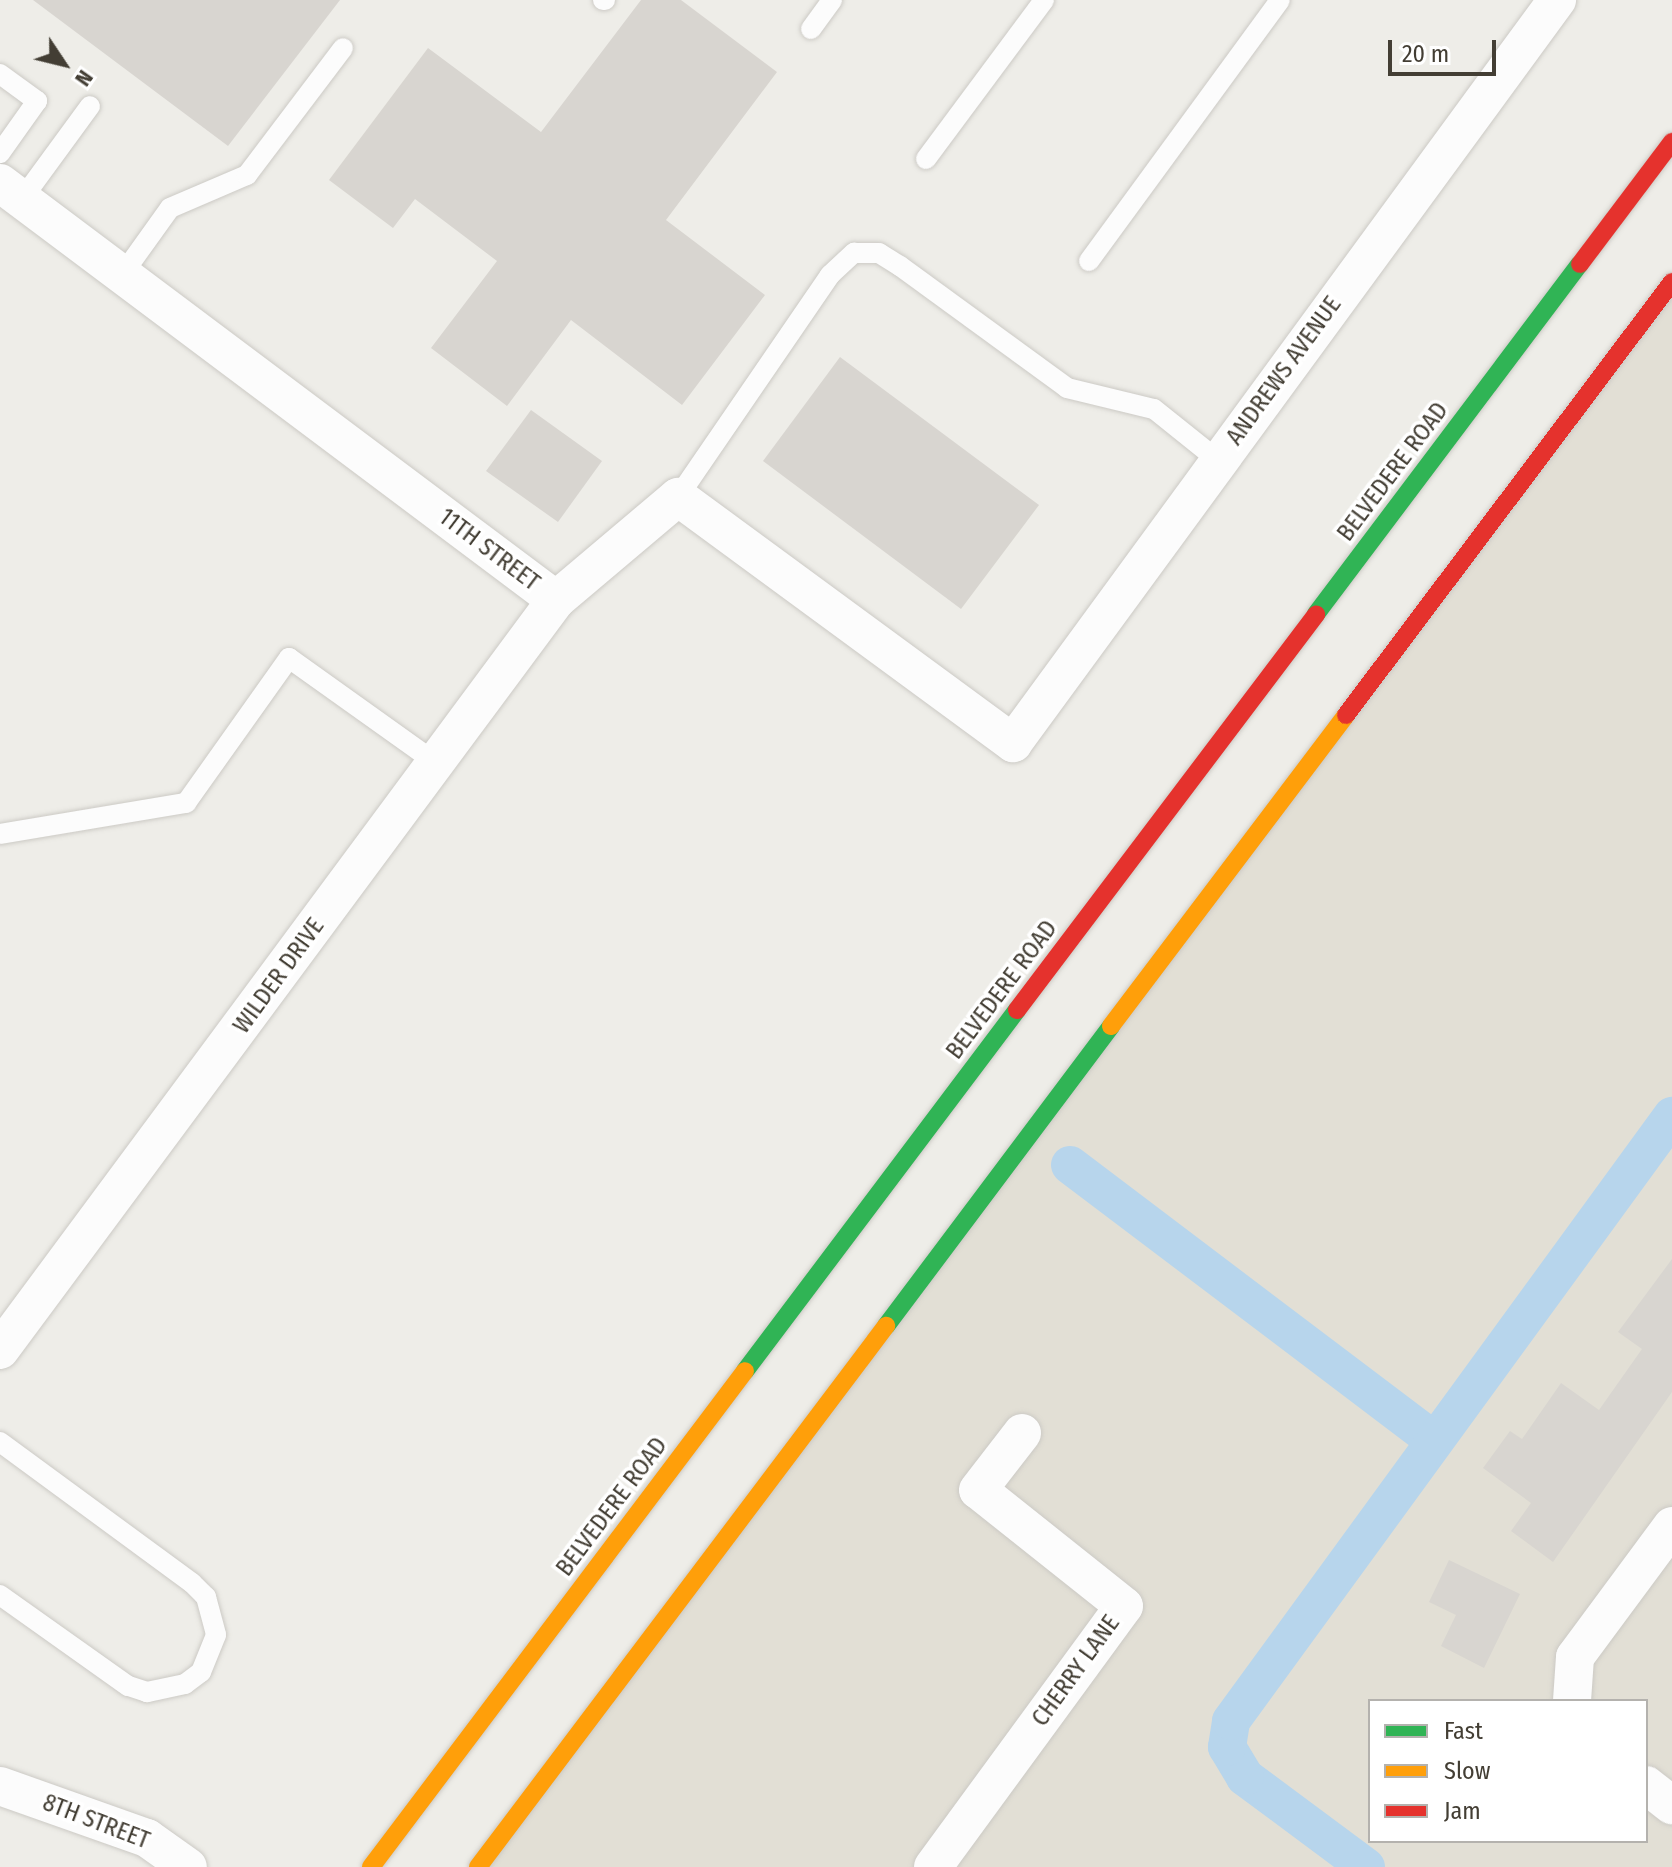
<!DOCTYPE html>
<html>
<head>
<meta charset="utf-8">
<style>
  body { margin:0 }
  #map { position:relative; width:1672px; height:1867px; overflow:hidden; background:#eeede8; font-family:"Fira Sans Condensed",sans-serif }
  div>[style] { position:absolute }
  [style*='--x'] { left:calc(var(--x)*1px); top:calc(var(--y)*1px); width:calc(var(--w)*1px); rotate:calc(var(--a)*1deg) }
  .residential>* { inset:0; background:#e2dfd5 }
  .canal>* { height:38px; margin:-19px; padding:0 19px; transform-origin:19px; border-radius:19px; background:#b7d5ec }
  .building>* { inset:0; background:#d8d5d0 }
  .roads { filter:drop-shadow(0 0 2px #cccac5) drop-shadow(0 0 2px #cccac5) }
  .lane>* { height:20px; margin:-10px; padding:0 10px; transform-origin:10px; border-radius:10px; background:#fcfcfc }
  .street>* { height:38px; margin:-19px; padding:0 19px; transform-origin:19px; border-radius:19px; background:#fcfcfc }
  .fast>* { height:18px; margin:-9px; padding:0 9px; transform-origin:9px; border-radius:9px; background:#30b455 }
  .slow>* { height:18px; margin:-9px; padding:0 9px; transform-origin:9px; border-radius:9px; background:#ff9f0a }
  .jam>* { height:18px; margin:-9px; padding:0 9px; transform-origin:9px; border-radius:9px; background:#e5322d }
  span { translate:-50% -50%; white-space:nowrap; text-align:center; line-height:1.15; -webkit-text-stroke:7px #fff; paint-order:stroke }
  .street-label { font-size:24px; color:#433e34 }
  .legend { position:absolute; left:1368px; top:1699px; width:280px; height:144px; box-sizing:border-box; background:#fff; border:2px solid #b4b2ae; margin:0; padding:10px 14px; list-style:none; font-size:24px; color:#433e34 }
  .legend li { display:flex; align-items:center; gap:16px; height:40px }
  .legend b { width:40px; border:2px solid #b4b2ae }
  .north { position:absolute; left:24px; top:24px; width:80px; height:80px; -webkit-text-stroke:6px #fff; paint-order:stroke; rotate:125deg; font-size:22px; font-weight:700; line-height:32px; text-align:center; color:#433e34 }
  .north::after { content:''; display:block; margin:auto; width:28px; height:36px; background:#433e34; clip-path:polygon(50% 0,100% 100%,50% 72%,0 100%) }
  .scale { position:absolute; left:1388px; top:40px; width:108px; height:36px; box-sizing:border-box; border:4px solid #433e34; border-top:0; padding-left:10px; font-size:24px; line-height:28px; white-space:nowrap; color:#433e34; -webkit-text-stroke:6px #fff; paint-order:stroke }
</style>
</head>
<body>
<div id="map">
  <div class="residential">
    <div style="clip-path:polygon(evenodd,1672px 282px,1672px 1867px,478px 1867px,1672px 282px,1370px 1701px,1646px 1701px,1646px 1841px,1370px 1841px,1370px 1701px)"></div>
  </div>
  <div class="canal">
    <div style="--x:1070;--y:1165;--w:453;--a:37.1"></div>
    <div style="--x:1366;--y:1867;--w:151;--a:-143.4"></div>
    <div style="--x:1245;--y:1777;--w:35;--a:-121"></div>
    <div style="--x:1227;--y:1747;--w:26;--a:-81"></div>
    <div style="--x:1231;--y:1721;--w:749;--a:-53.91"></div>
  </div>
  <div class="building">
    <div style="clip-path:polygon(33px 0,340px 0,228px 146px)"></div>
    <div style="clip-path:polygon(641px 0,681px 0,777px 72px,666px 220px,765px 295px,682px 405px,571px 320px,507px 406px,431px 348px,497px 261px,415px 199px,393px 228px,329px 180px,428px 48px,541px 132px)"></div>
    <div style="clip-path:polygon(840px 357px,1039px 505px,961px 609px,763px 461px)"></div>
    <div style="clip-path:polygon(531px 410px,602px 461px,558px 522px,486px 471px)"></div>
    <div style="clip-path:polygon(1672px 1259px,1672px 1392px,1553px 1562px,1511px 1531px,1531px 1503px,1483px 1468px,1510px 1431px,1522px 1439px,1561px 1383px,1599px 1410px,1642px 1349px,1618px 1332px)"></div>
    <div style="clip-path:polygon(1449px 1560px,1520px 1594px,1484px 1668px,1441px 1646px,1456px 1615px,1429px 1602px)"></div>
  </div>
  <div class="roads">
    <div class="lane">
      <div style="--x:603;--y:0;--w:2;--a:0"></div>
      <div style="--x:811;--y:29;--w:36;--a:-54"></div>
      <div style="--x:0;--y:74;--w:46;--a:36.1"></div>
      <div style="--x:37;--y:101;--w:64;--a:125.4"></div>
      <div style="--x:926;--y:159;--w:198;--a:-53.4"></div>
      <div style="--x:22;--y:199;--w:115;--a:-53.8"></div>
      <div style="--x:1089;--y:261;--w:323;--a:-53.8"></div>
      <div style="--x:122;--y:275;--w:82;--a:-54.4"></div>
      <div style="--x:170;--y:208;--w:84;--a:-23.2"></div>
      <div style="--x:247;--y:175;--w:159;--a:-52.9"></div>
      <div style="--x:678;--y:497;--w:269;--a:-55.6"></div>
      <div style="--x:830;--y:275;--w:33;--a:-43"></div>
      <div style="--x:854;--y:253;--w:25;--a:0"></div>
      <div style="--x:879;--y:253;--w:25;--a:32"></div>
      <div style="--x:900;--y:266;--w:207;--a:36.1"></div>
      <div style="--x:1067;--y:388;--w:89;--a:13.6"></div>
      <div style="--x:1154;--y:409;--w:83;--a:38.7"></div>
      <div style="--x:0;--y:834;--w:189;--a:-9.5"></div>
      <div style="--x:186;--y:803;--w:178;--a:-54.6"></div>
      <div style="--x:289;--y:658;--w:181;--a:35.5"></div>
      <div style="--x:0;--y:1442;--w:238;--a:36.3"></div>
      <div style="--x:192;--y:1583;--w:20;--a:45"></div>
      <div style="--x:206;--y:1597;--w:39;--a:75"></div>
      <div style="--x:216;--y:1635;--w:40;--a:112"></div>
      <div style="--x:201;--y:1672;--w:20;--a:143"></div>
      <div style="--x:185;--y:1684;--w:39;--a:168"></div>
      <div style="--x:147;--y:1692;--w:20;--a:-162"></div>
      <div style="--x:128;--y:1686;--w:157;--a:-144.6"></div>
    </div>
    <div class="street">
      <div style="--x:0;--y:183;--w:695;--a:36.87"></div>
      <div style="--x:0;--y:1350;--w:934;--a:-53.45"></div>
      <div style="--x:556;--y:600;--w:160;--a:-40.2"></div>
      <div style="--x:678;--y:497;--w:416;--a:36.3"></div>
      <div style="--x:1013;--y:743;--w:921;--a:-53.79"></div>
      <div style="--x:1572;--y:1701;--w:44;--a:-86.1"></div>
      <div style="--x:1575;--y:1657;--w:163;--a:-53.5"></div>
      <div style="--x:1646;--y:1785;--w:33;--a:38"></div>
      <div style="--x:0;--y:1786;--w:156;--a:19.5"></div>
      <div style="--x:147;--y:1838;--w:50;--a:35.3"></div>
      <div style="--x:933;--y:1867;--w:323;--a:-53.8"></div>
      <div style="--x:1124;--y:1606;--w:186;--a:-141.5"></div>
      <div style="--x:978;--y:1490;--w:72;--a:-52.3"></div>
    </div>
    <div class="fast">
      <div style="--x:1316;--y:614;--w:438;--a:-53"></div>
      <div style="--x:886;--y:1326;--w:375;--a:-53.1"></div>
      <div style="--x:745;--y:1371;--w:452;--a:-53"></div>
    </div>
    <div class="slow">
      <div style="--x:1111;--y:1026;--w:390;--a:-52.9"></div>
      <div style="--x:371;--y:1867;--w:621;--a:-52.98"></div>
      <div style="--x:478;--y:1867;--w:678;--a:-52.98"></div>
    </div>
    <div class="jam">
      <div style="--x:1580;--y:264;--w:153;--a:-53"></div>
      <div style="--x:1346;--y:715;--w:542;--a:-53.02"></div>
      <div style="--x:1017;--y:1010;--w:496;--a:-52.9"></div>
    </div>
  </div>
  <div class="street-label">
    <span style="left:1284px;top:371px;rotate:-54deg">ANDREWS AVENUE</span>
    <span style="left:1393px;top:472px;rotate:-53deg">BELVEDERE ROAD</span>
    <span style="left:489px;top:550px;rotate:37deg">11TH STREET</span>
    <span style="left:279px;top:976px;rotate:-54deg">WILDER DRIVE</span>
    <span style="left:1002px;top:990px;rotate:-53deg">BELVEDERE ROAD</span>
    <span style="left:612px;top:1507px;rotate:-53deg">BELVEDERE ROAD</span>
    <span style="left:1076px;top:1671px;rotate:-54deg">CHERRY LANE</span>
    <span style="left:96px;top:1822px;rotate:21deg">8TH STREET</span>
  </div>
  <ul class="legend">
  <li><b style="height:10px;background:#30b455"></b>Fast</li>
  <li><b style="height:10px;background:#ff9f0a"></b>Slow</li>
  <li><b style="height:10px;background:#e5322d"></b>Jam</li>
  </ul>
  <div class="north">N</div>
  <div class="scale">20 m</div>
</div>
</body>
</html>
